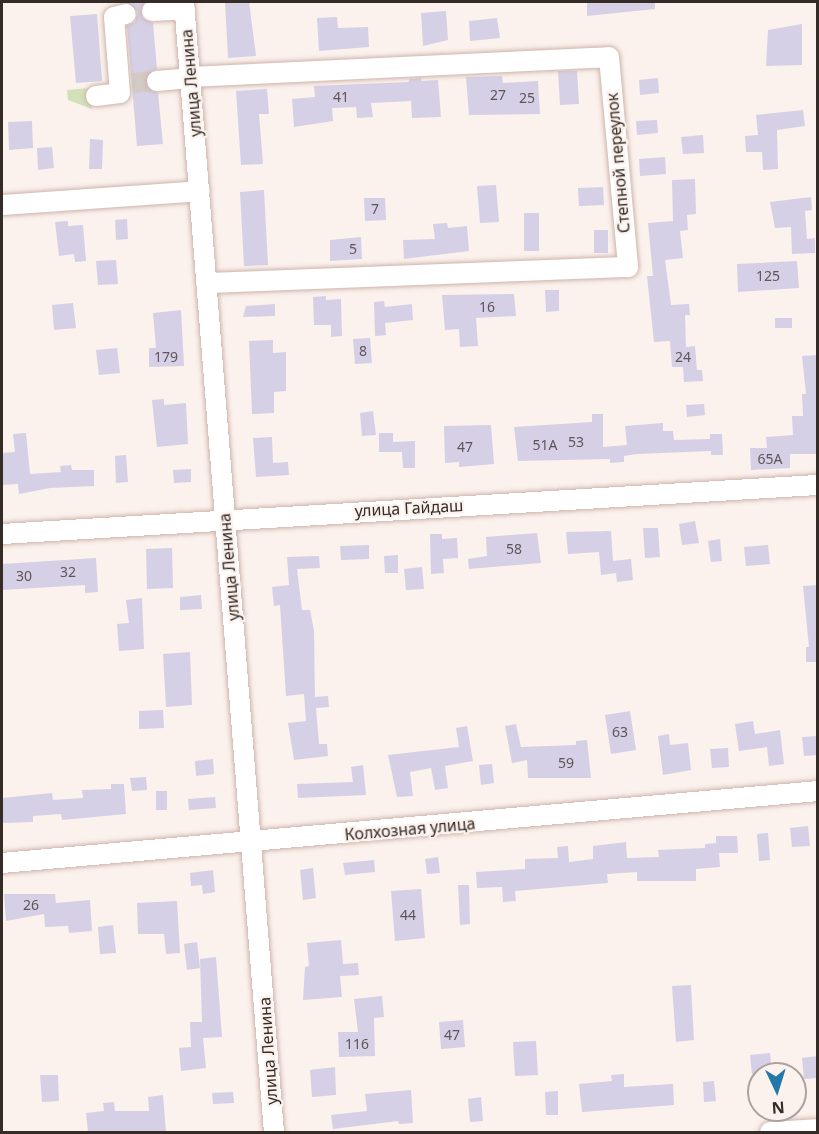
<!DOCTYPE html>
<html>
<head>
<meta charset="utf-8">
<style>
  body { margin:0 }
  #map { position:relative; width:819px; height:1134px; overflow:hidden; background:#fbf1ed; font-family:"Noto Sans",sans-serif }
  div>[style] { position:absolute }
  [style*='--x'] { left:calc(var(--x)*1px); top:calc(var(--y)*1px); width:calc(var(--w)*1px); rotate:calc(var(--a)*1deg) }
  .green>* { inset:0; background:#d3e1b9 }
  .building>* { inset:0; background:#d6d0e6 }
  .minor-tunnel>* { height:20px; margin-top:-10px; transform-origin:0; background:repeating-linear-gradient(90deg,#d3cac6 0 20px,transparent 0 30px) }
  .roads { filter:drop-shadow(0 0 2px #cdb4aa) drop-shadow(0 0 2px #cdb4aa) }
  .minor>* { height:20px; margin:-10px; padding:0 10px; transform-origin:10px; border-radius:10px; background:#fff }
  span { translate:-50% -50%; white-space:nowrap; text-align:center; line-height:1.15; -webkit-text-stroke:4.5px #fbf1ed; paint-order:stroke }
  .number-label { font-size:14px; color:#5d5558 }
  .number-label span { -webkit-text-stroke-width:0 }
  .street-label { font-size:16px; color:#352c28 }
  .frame { position:absolute; inset:0; border:3px solid #352c28; pointer-events:none }
  .north { position:absolute; left:747px; top:1062px; width:60px; height:60px; box-sizing:border-box; background:#fbf1ed; border:2px solid #aca29e; border-radius:50%; rotate:176deg; font-size:16px; font-weight:700; line-height:24px; text-align:center; color:#352c28 }
  .north::after { content:''; display:block; margin:auto; width:21px; height:27px; background:#2278a8; clip-path:polygon(50% 0,100% 100%,50% 72%,0 100%) }
</style>
</head>
<body>
<div id="map">
  <div class="green">
    <div style="clip-path:polygon(90px 88px,92px 109px,68px 100px,67px 90px)"></div>
  </div>
  <div class="building">
    <div style="clip-path:polygon(125px 2px,145px 2px,142px 17px,153px 23px,157px 69px,150px 72px,145px 81px,148px 88px,158px 93px,163px 144px,137px 146px,127px 26px,135px 22px,138px 12px)"></div>
    <div style="clip-path:polygon(225px 2px,249px 2px,256px 56px,228px 58px)"></div>
    <div style="clip-path:polygon(587px 2px,655px 2px,655px 9px,587px 16px)"></div>
    <div style="clip-path:polygon(446px 11px,448px 40px,423px 46px,421px 13px)"></div>
    <div style="clip-path:polygon(97px 14px,102px 81px,76px 83px,70px 16px)"></div>
    <div style="clip-path:polygon(337px 17px,338px 28px,368px 27px,369px 47px,319px 51px,317px 18px)"></div>
    <div style="clip-path:polygon(497px 18px,500px 38px,470px 41px,469px 21px)"></div>
    <div style="clip-path:polygon(802px 24px,802px 65px,766px 66px,768px 30px)"></div>
    <div style="clip-path:polygon(558px 71px,577px 71px,579px 104px,560px 105px)"></div>
    <div style="clip-path:polygon(502px 76px,503px 83px,538px 81px,540px 114px,469px 115px,466px 77px)"></div>
    <div style="clip-path:polygon(421px 78px,421px 81px,438px 80px,441px 117px,412px 118px,411px 101px,371px 103px,373px 117px,357px 118px,356px 107px,332px 108px,333px 121px,294px 127px,292px 99px,315px 97px,314px 86px,409px 82px,409px 79px)"></div>
    <div style="clip-path:polygon(658px 78px,659px 93px,640px 95px,639px 80px)"></div>
    <div style="clip-path:polygon(267px 89px,269px 114px,259px 114px,263px 164px,241px 165px,236px 91px)"></div>
    <div style="clip-path:polygon(803px 110px,805px 126px,777px 130px,778px 169px,763px 170px,762px 152px,746px 152px,745px 136px,758px 135px,756px 115px)"></div>
    <div style="clip-path:polygon(657px 120px,658px 133px,637px 135px,636px 121px)"></div>
    <div style="clip-path:polygon(32px 121px,33px 148px,9px 150px,8px 122px)"></div>
    <div style="clip-path:polygon(703px 135px,704px 153px,683px 154px,681px 137px)"></div>
    <div style="clip-path:polygon(90px 139px,103px 140px,102px 169px,89px 169px)"></div>
    <div style="clip-path:polygon(52px 147px,54px 168px,38px 170px,37px 148px)"></div>
    <div style="clip-path:polygon(665px 157px,666px 174px,640px 176px,639px 159px)"></div>
    <div style="clip-path:polygon(695px 179px,696px 214px,687px 215px,688px 230px,680px 231px,683px 258px,665px 260px,671px 305px,689px 304px,690px 315px,685px 315px,686px 347px,695px 346px,697px 370px,702px 370px,703px 381px,684px 382px,683px 367px,672px 367px,670px 341px,654px 342px,647px 276px,653px 276px,648px 223px,673px 221px,672px 180px)"></div>
    <div style="clip-path:polygon(496px 185px,499px 222px,480px 223px,477px 186px)"></div>
    <div style="clip-path:polygon(603px 187px,604px 205px,579px 206px,578px 188px)"></div>
    <div style="clip-path:polygon(264px 190px,268px 265px,244px 266px,240px 192px)"></div>
    <div style="clip-path:polygon(811px 197px,812px 210px,805px 211px,807px 239px,815px 238px,815px 253px,792px 254px,791px 227px,775px 228px,770px 202px)"></div>
    <div style="clip-path:polygon(364px 198px,385px 198px,386px 220px,365px 221px)"></div>
    <div style="clip-path:polygon(524px 213px,539px 213px,539px 251px,524px 251px)"></div>
    <div style="clip-path:polygon(127px 219px,128px 239px,116px 240px,115px 220px)"></div>
    <div style="clip-path:polygon(68px 221px,68px 226px,83px 225px,86px 261px,75px 262px,74px 254px,59px 256px,55px 222px)"></div>
    <div style="clip-path:polygon(447px 223px,448px 228px,467px 226px,469px 251px,404px 259px,403px 240px,435px 239px,433px 224px)"></div>
    <div style="clip-path:polygon(594px 230px,608px 230px,608px 253px,594px 253px)"></div>
    <div style="clip-path:polygon(361px 237px,362px 259px,330px 261px,330px 240px)"></div>
    <div style="clip-path:polygon(116px 260px,118px 284px,98px 285px,96px 261px)"></div>
    <div style="clip-path:polygon(797px 261px,799px 288px,738px 292px,737px 264px)"></div>
    <div style="clip-path:polygon(545px 290px,559px 290px,559px 311px,546px 312px)"></div>
    <div style="clip-path:polygon(514px 294px,516px 316px,476px 318px,478px 346px,460px 347px,459px 329px,445px 330px,442px 295px)"></div>
    <div style="clip-path:polygon(326px 296px,326px 300px,341px 299px,342px 336px,331px 337px,331px 325px,314px 325px,313px 297px)"></div>
    <div style="clip-path:polygon(384px 301px,385px 307px,412px 304px,413px 320px,385px 323px,386px 335px,375px 336px,374px 302px)"></div>
    <div style="clip-path:polygon(73px 303px,76px 328px,54px 330px,52px 305px)"></div>
    <div style="clip-path:polygon(275px 304px,275px 316px,243px 317px,246px 306px)"></div>
    <div style="clip-path:polygon(181px 310px,184px 366px,149px 367px,149px 348px,156px 348px,153px 313px)"></div>
    <div style="clip-path:polygon(775px 318px,792px 318px,792px 328px,775px 328px)"></div>
    <div style="clip-path:polygon(370px 338px,372px 363px,355px 364px,353px 339px)"></div>
    <div style="clip-path:polygon(273px 340px,273px 353px,286px 352px,286px 391px,274px 392px,274px 413px,252px 414px,249px 341px)"></div>
    <div style="clip-path:polygon(117px 348px,120px 373px,99px 375px,96px 350px)"></div>
    <div style="clip-path:polygon(818px 355px,818px 454px,790px 454px,790px 468px,751px 470px,750px 448px,767px 448px,766px 437px,793px 435px,792px 416px,803px 416px,802px 394px,806px 394px,802px 356px)"></div>
    <div style="clip-path:polygon(164px 399px,164px 405px,186px 403px,188px 444px,157px 447px,152px 400px)"></div>
    <div style="clip-path:polygon(704px 404px,705px 415px,687px 417px,686px 405px)"></div>
    <div style="clip-path:polygon(373px 411px,376px 435px,362px 436px,360px 413px)"></div>
    <div style="clip-path:polygon(592px 414px,603px 414px,603px 447px,627px 445px,625px 426px,663px 423px,663px 431px,673px 431px,674px 440px,710px 439px,710px 434px,722px 434px,723px 455px,711px 455px,711px 451px,637px 454px,624px 456px,624px 462px,610px 463px,610px 459px,518px 461px,514px 427px,592px 422px)"></div>
    <div style="clip-path:polygon(491px 425px,494px 464px,459px 467px,459px 462px,445px 463px,444px 426px)"></div>
    <div style="clip-path:polygon(26px 433px,30px 474px,61px 472px,60px 466px,71px 465px,72px 470px,94px 470px,94px 486px,50px 488px,19px 494px,18px 484px,2px 485px,2px 453px,15px 452px,13px 434px)"></div>
    <div style="clip-path:polygon(379px 433px,393px 433px,393px 442px,415px 441px,415px 468px,403px 468px,402px 452px,379px 452px)"></div>
    <div style="clip-path:polygon(272px 437px,273px 463px,288px 462px,289px 475px,256px 477px,253px 438px)"></div>
    <div style="clip-path:polygon(126px 455px,128px 482px,116px 483px,115px 456px)"></div>
    <div style="clip-path:polygon(191px 469px,191px 482px,174px 483px,173px 470px)"></div>
    <div style="clip-path:polygon(695px 521px,699px 543px,682px 545px,679px 524px)"></div>
    <div style="clip-path:polygon(643px 528px,658px 528px,660px 557px,645px 558px)"></div>
    <div style="clip-path:polygon(611px 531px,613px 561px,631px 559px,633px 580px,617px 582px,616px 573px,601px 575px,599px 552px,568px 554px,566px 532px)"></div>
    <div style="clip-path:polygon(537px 533px,541px 563px,469px 569px,468px 559px,487px 556px,486px 537px)"></div>
    <div style="clip-path:polygon(430px 534px,442px 534px,442px 539px,457px 538px,458px 558px,443px 559px,444px 573px,431px 574px)"></div>
    <div style="clip-path:polygon(720px 539px,722px 561px,711px 562px,708px 541px)"></div>
    <div style="clip-path:polygon(369px 545px,369px 559px,341px 560px,340px 546px)"></div>
    <div style="clip-path:polygon(768px 545px,770px 564px,746px 566px,744px 547px)"></div>
    <div style="clip-path:polygon(172px 548px,173px 588px,147px 589px,146px 549px)"></div>
    <div style="clip-path:polygon(398px 555px,398px 573px,385px 573px,384px 556px)"></div>
    <div style="clip-path:polygon(319px 556px,320px 568px,297px 569px,302px 610px,310px 610px,314px 631px,315px 697px,328px 696px,329px 707px,316px 708px,319px 744px,327px 744px,328px 756px,294px 760px,288px 723px,306px 721px,304px 694px,286px 696px,280px 605px,274px 606px,272px 587px,289px 585px,287px 557px)"></div>
    <div style="clip-path:polygon(96px 558px,98px 592px,85px 593px,85px 585px,2px 590px,2px 564px)"></div>
    <div style="clip-path:polygon(422px 567px,424px 589px,406px 590px,404px 569px)"></div>
    <div style="clip-path:polygon(818px 585px,818px 662px,806px 662px,806px 647px,809px 647px,803px 586px)"></div>
    <div style="clip-path:polygon(201px 595px,202px 609px,180px 610px,180px 597px)"></div>
    <div style="clip-path:polygon(142px 598px,144px 649px,119px 651px,117px 624px,129px 623px,126px 600px)"></div>
    <div style="clip-path:polygon(190px 652px,192px 705px,166px 707px,163px 654px)"></div>
    <div style="clip-path:polygon(163px 710px,164px 728px,139px 729px,139px 711px)"></div>
    <div style="clip-path:polygon(630px 711px,636px 750px,611px 754px,605px 715px)"></div>
    <div style="clip-path:polygon(753px 721px,755px 734px,780px 730px,784px 764px,769px 766px,767px 747px,739px 751px,735px 724px)"></div>
    <div style="clip-path:polygon(516px 724px,521px 747px,576px 745px,576px 741px,587px 740px,591px 778px,528px 778px,527px 760px,512px 763px,505px 726px)"></div>
    <div style="clip-path:polygon(467px 726px,473px 761px,445px 766px,448px 788px,435px 790px,431px 768px,410px 772px,413px 796px,397px 797px,388px 755px,459px 747px,456px 728px)"></div>
    <div style="clip-path:polygon(669px 734px,670px 745px,688px 743px,691px 770px,663px 775px,658px 736px)"></div>
    <div style="clip-path:polygon(818px 736px,818px 755px,804px 756px,802px 737px)"></div>
    <div style="clip-path:polygon(728px 748px,729px 767px,712px 768px,710px 749px)"></div>
    <div style="clip-path:polygon(213px 759px,214px 774px,196px 776px,195px 761px)"></div>
    <div style="clip-path:polygon(492px 764px,494px 783px,481px 785px,479px 765px)"></div>
    <div style="clip-path:polygon(363px 765px,366px 795px,298px 798px,297px 784px,353px 782px,351px 767px)"></div>
    <div style="clip-path:polygon(146px 777px,147px 790px,132px 791px,130px 778px)"></div>
    <div style="clip-path:polygon(111px 784px,124px 784px,126px 814px,62px 820px,61px 814px,33px 816px,33px 822px,2px 823px,2px 798px,52px 793px,53px 800px,83px 798px,82px 790px,111px 789px)"></div>
    <div style="clip-path:polygon(156px 791px,167px 791px,167px 810px,156px 810px)"></div>
    <div style="clip-path:polygon(215px 797px,216px 808px,189px 810px,188px 799px)"></div>
    <div style="clip-path:polygon(808px 826px,810px 846px,792px 847px,790px 828px)"></div>
    <div style="clip-path:polygon(768px 833px,770px 860px,759px 861px,757px 834px)"></div>
    <div style="clip-path:polygon(716px 836px,737px 836px,738px 853px,719px 853px,720px 867px,696px 869px,696px 881px,637px 881px,637px 872px,607px 874px,608px 883px,515px 891px,516px 901px,503px 902px,502px 887px,477px 888px,476px 872px,525px 869px,525px 859px,558px 858px,557px 847px,568px 846px,569px 862px,593px 859px,593px 846px,626px 842px,627px 858px,659px 857px,658px 850px,705px 848px,705px 844px,716px 843px)"></div>
    <div style="clip-path:polygon(438px 857px,440px 873px,427px 874px,425px 859px)"></div>
    <div style="clip-path:polygon(374px 860px,375px 872px,345px 875px,343px 863px)"></div>
    <div style="clip-path:polygon(313px 868px,316px 898px,303px 900px,300px 870px)"></div>
    <div style="clip-path:polygon(213px 870px,215px 892px,203px 894px,202px 885px,191px 886px,190px 873px)"></div>
    <div style="clip-path:polygon(458px 885px,469px 885px,470px 924px,460px 925px)"></div>
    <div style="clip-path:polygon(421px 889px,425px 938px,395px 941px,391px 891px)"></div>
    <div style="clip-path:polygon(4px 894px,55px 894px,56px 903px,90px 900px,92px 931px,69px 933px,68px 926px,45px 927px,44px 914px,6px 921px)"></div>
    <div style="clip-path:polygon(177px 901px,180px 953px,166px 954px,164px 934px,138px 934px,137px 903px)"></div>
    <div style="clip-path:polygon(113px 925px,116px 953px,100px 954px,98px 927px)"></div>
    <div style="clip-path:polygon(341px 940px,343px 964px,358px 963px,359px 975px,340px 976px,342px 997px,303px 1000px,305px 967px,309px 966px,307px 943px)"></div>
    <div style="clip-path:polygon(197px 942px,200px 968px,187px 970px,184px 944px)"></div>
    <div style="clip-path:polygon(216px 957px,222px 1037px,203px 1038px,206px 1068px,181px 1071px,179px 1048px,191px 1047px,190px 1022px,202px 1022px,200px 959px)"></div>
    <div style="clip-path:polygon(691px 985px,694px 1040px,676px 1042px,672px 986px)"></div>
    <div style="clip-path:polygon(382px 996px,384px 1017px,374px 1018px,375px 1056px,339px 1057px,338px 1032px,358px 1032px,354px 999px)"></div>
    <div style="clip-path:polygon(463px 1020px,465px 1047px,441px 1049px,439px 1022px)"></div>
    <div style="clip-path:polygon(536px 1041px,538px 1075px,515px 1076px,513px 1042px)"></div>
    <div style="clip-path:polygon(770px 1053px,772px 1074px,752px 1074px,750px 1055px)"></div>
    <div style="clip-path:polygon(818px 1056px,818px 1078px,804px 1079px,802px 1058px)"></div>
    <div style="clip-path:polygon(335px 1067px,336px 1095px,312px 1097px,310px 1070px)"></div>
    <div style="clip-path:polygon(624px 1074px,624px 1087px,673px 1084px,674px 1105px,582px 1112px,579px 1084px,612px 1081px,611px 1075px)"></div>
    <div style="clip-path:polygon(40px 1075px,58px 1075px,59px 1101px,42px 1102px)"></div>
    <div style="clip-path:polygon(714px 1081px,716px 1101px,704px 1102px,703px 1082px)"></div>
    <div style="clip-path:polygon(411px 1090px,413px 1123px,399px 1124px,398px 1121px,333px 1129px,331px 1115px,367px 1111px,365px 1094px)"></div>
    <div style="clip-path:polygon(558px 1091px,558px 1115px,546px 1115px,545px 1092px)"></div>
    <div style="clip-path:polygon(233px 1092px,234px 1103px,213px 1104px,212px 1093px)"></div>
    <div style="clip-path:polygon(163px 1095px,166px 1132px,88px 1132px,86px 1113px,104px 1111px,103px 1103px,114px 1102px,115px 1111px,149px 1111px,148px 1097px)"></div>
    <div style="clip-path:polygon(481px 1097px,483px 1121px,470px 1122px,468px 1099px)"></div>
  </div>
  <div class="minor-tunnel">
    <div style="--x:132;--y:83;--w:25;--a:-5"></div>
  </div>
  <div class="roads">
    <div class="minor">
      <div style="--x:184;--y:2;--w:1134;--a:85.45"></div>
      <div style="--x:152;--y:11;--w:33;--a:-3"></div>
      <div style="--x:190;--y:77;--w:419;--a:-2.7"></div>
      <div style="--x:609;--y:57;--w:211;--a:84.8"></div>
      <div style="--x:628;--y:267;--w:422;--a:177.8"></div>
      <div style="--x:157;--y:81;--w:33;--a:-5"></div>
      <div style="--x:96;--y:96;--w:24;--a:-7"></div>
      <div style="--x:120;--y:93;--w:76;--a:-94.5"></div>
      <div style="--x:114;--y:17;--w:12;--a:-14"></div>
      <div style="--x:2;--y:205;--w:198;--a:-4"></div>
      <div style="--x:2;--y:534;--w:817;--a:-3.44"></div>
      <div style="--x:2;--y:863;--w:819;--a:-5.04"></div>
      <div style="--x:770;--y:1132;--w:48;--a:-3.6"></div>
    </div>
  </div>
  <div class="number-label">
    <span style="left:498px;top:95px">27</span>
    <span style="left:341px;top:97px">41</span>
    <span style="left:527px;top:98px">25</span>
    <span style="left:375px;top:209px">7</span>
    <span style="left:353px;top:249px">5</span>
    <span style="left:768px;top:276px">125</span>
    <span style="left:487px;top:307px">16</span>
    <span style="left:363px;top:351px">8</span>
    <span style="left:166px;top:357px">179</span>
    <span style="left:683px;top:357px">24</span>
    <span style="left:576px;top:442px">53</span>
    <span style="left:545px;top:445px">51А</span>
    <span style="left:465px;top:447px">47</span>
    <span style="left:770px;top:459px">65А</span>
    <span style="left:514px;top:549px">58</span>
    <span style="left:68px;top:572px">32</span>
    <span style="left:24px;top:576px">30</span>
    <span style="left:620px;top:732px">63</span>
    <span style="left:566px;top:763px">59</span>
    <span style="left:31px;top:905px">26</span>
    <span style="left:408px;top:915px">44</span>
    <span style="left:452px;top:1035px">47</span>
    <span style="left:357px;top:1044px">116</span>
  </div>
  <div class="street-label">
    <span style="left:191px;top:83px;rotate:-95deg">улица Ленина</span>
    <span style="left:618px;top:163px;rotate:-95deg">Степной переулок</span>
    <span style="left:409px;top:508px;rotate:-3deg">улица Гайдаш</span>
    <span style="left:229px;top:567px;rotate:-95deg">улица Ленина</span>
    <span style="left:410px;top:829px;rotate:-5deg">Колхозная улица</span>
    <span style="left:268px;top:1051px;rotate:-94deg">улица Ленина</span>
  </div>
  <div class="frame"></div>
  <div class="north">N</div>
</div>
</body>
</html>
